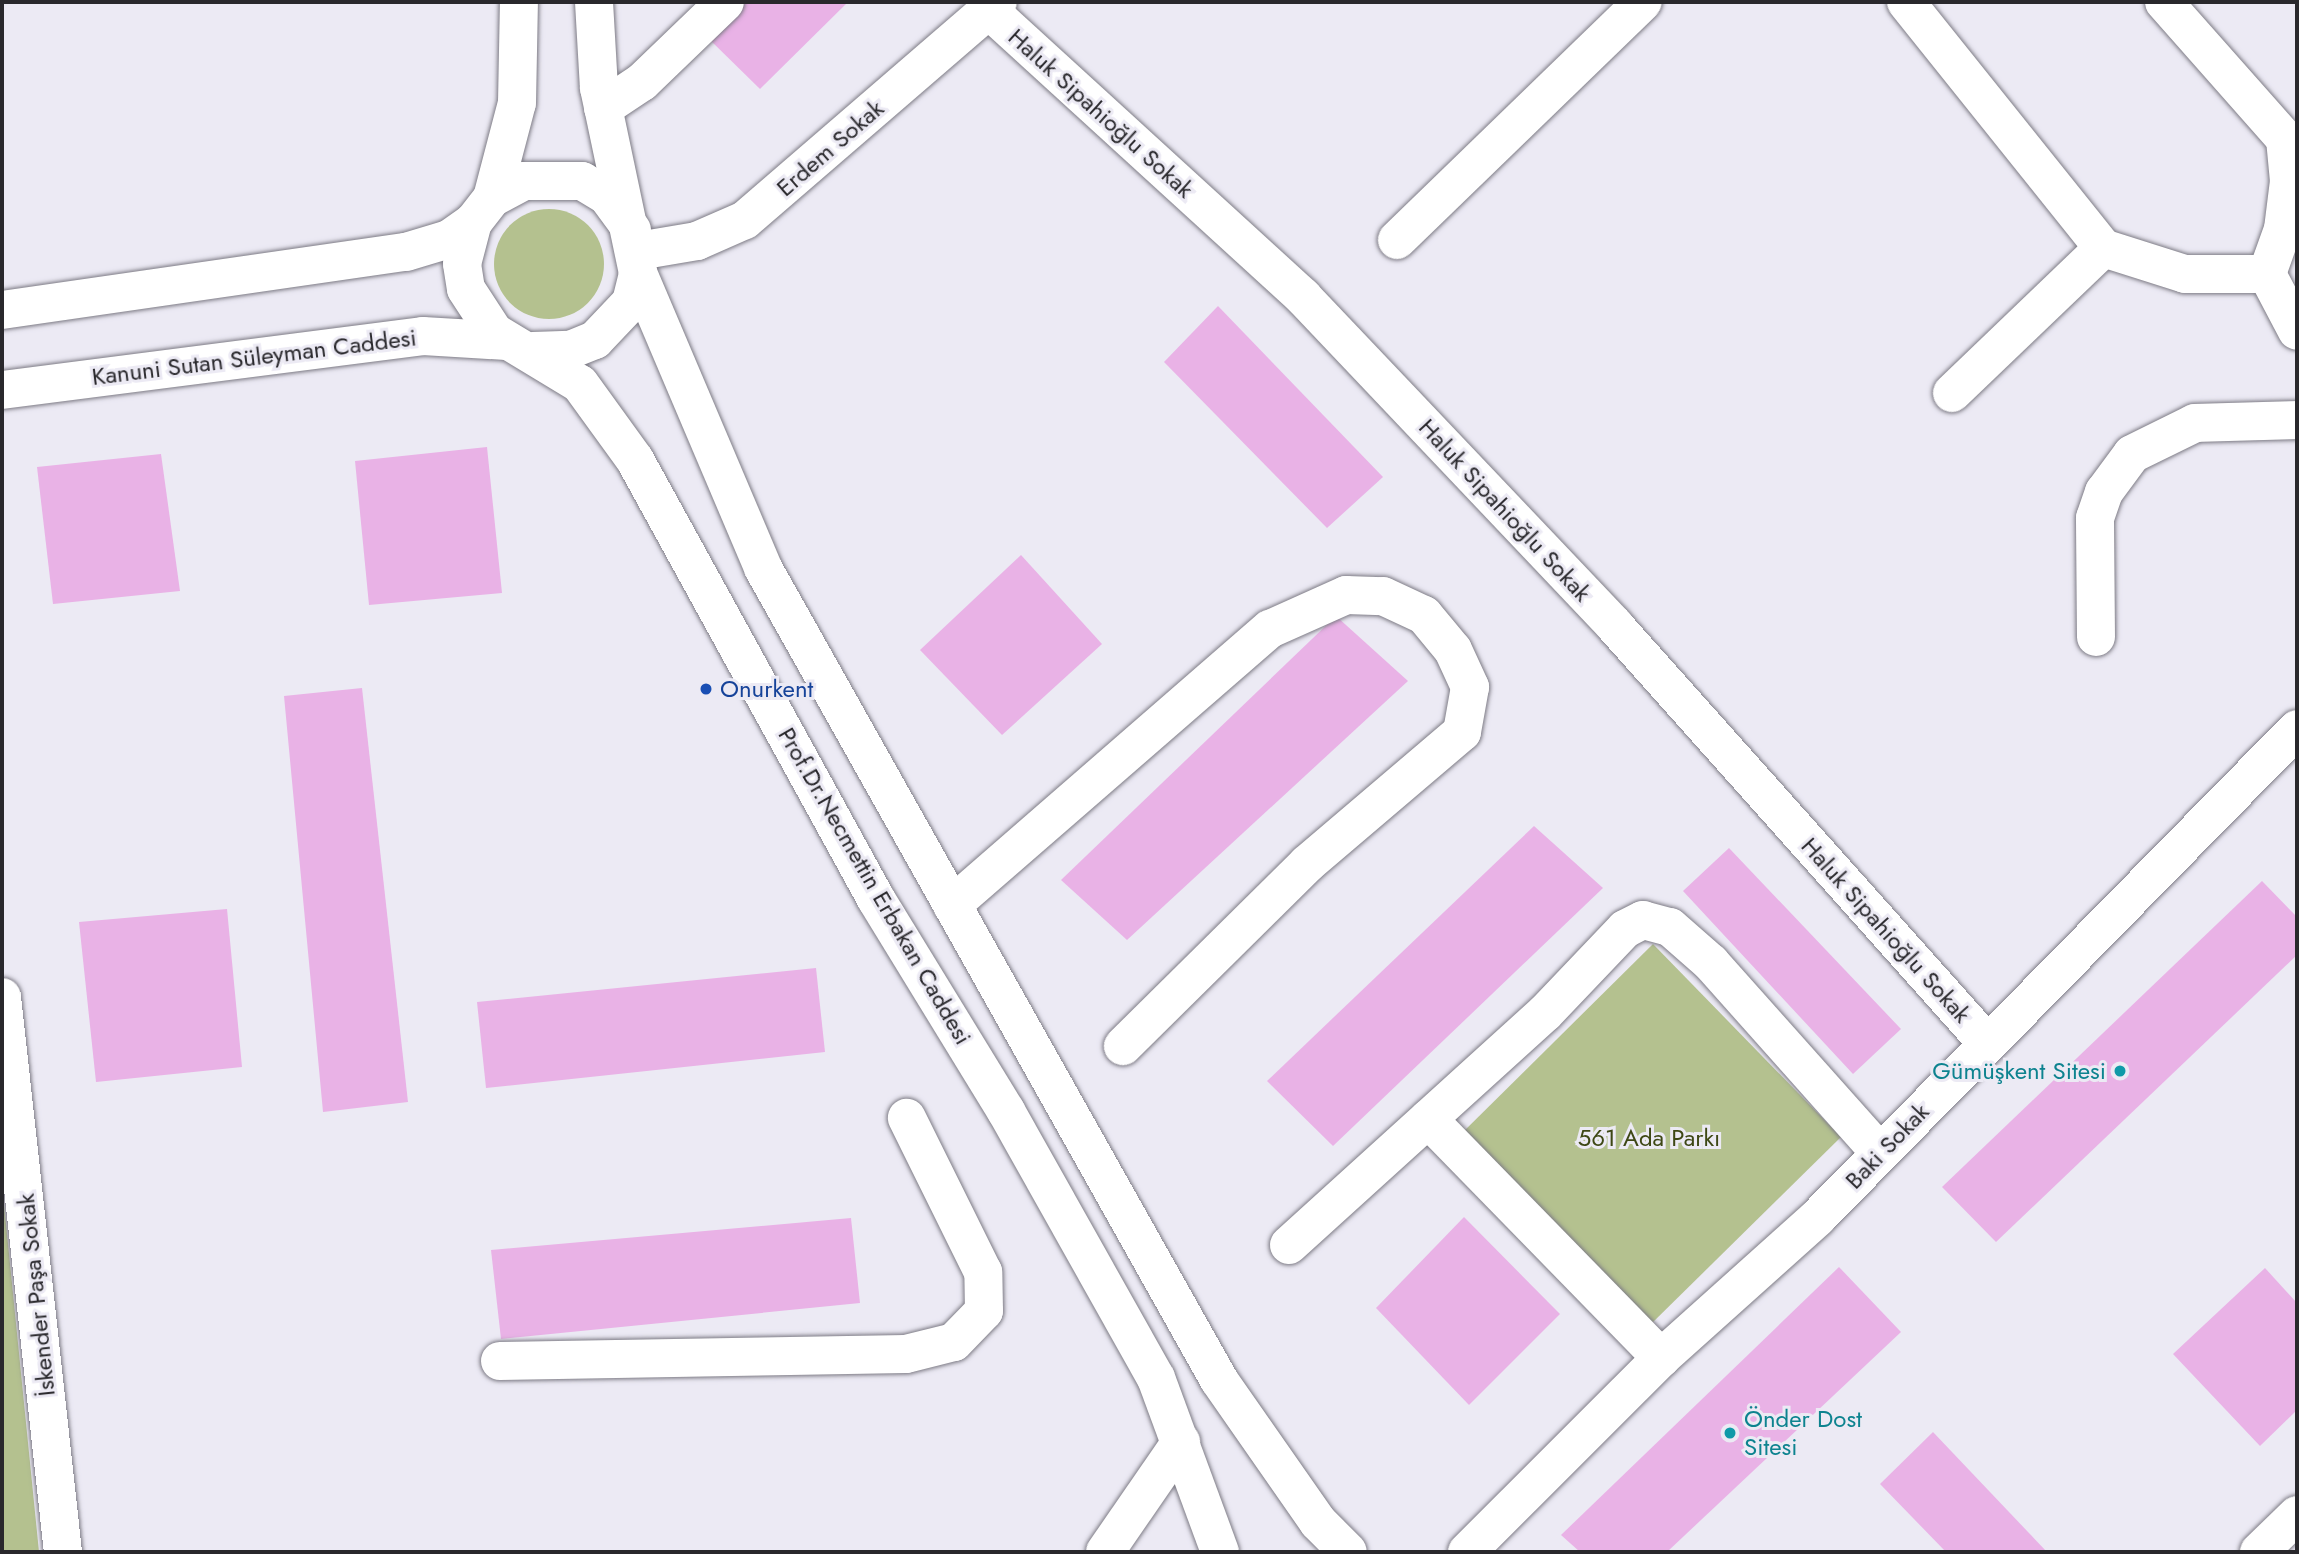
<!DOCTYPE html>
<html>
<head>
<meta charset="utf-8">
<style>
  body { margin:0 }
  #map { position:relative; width:2299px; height:1554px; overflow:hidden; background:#eceaf4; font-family:Jost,sans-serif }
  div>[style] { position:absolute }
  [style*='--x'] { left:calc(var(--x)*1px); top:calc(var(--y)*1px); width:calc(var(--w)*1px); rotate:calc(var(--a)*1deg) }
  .green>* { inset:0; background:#b4c18f }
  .round { border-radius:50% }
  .building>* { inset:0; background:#e9b2e6 }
  .roads { filter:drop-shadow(0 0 2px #7d7b85) drop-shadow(0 0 2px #7d7b85) }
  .minor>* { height:38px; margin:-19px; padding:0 19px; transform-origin:19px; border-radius:19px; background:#fff }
  .major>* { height:38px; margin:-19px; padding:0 19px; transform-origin:19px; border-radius:19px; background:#fff }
  .dots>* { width:19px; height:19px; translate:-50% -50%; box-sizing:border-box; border:4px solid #eceaf4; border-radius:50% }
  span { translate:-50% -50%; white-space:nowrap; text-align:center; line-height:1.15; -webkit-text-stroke:6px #eceaf4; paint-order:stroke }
  .street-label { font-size:24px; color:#29282c }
  .transit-label { font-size:24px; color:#164399 }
  .left { translate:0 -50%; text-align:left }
  .culture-label { font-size:24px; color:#0d838f }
  .right { translate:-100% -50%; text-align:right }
  .park-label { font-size:24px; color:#3e4815 }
  .frame { position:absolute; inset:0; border:4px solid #29282c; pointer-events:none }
</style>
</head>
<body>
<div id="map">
  <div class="green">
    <div class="round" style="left:494px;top:209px;width:110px;height:110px"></div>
    <div style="clip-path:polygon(1653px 944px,1841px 1137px,1648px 1327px,1459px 1136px)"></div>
    <div style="clip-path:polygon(2px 1184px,39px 1552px,2px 1552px)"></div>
  </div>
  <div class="building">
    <div style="clip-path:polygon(747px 2px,848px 2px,760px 89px,709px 39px)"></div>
    <div style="clip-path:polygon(1218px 306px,1383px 477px,1327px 528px,1164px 362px)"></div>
    <div style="clip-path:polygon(487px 447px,502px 593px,369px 605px,355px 461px)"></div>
    <div style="clip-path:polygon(161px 454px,180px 591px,53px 604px,37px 467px)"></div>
    <div style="clip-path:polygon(1021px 555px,1102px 644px,1002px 735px,920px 650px)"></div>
    <div style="clip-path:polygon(1336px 616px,1408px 681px,1127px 940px,1061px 880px)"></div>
    <div style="clip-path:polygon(362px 688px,408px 1102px,323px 1112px,284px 696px)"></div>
    <div style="clip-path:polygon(1534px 826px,1603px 888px,1333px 1146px,1267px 1081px)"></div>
    <div style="clip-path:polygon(1729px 848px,1901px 1029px,1853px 1074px,1683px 891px)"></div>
    <div style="clip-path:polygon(2262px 881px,2297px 917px,2297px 955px,1996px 1242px,1942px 1187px)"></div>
    <div style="clip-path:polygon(227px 909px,242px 1067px,96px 1082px,79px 922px)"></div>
    <div style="clip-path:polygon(816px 968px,825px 1052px,486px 1088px,477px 1002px)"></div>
    <div style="clip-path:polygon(1464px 1217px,1560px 1314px,1469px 1405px,1376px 1308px)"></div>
    <div style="clip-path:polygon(851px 1218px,860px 1303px,501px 1339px,491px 1250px)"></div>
    <div style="clip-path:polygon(1839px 1267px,1901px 1332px,1667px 1552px,1580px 1552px,1561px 1535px)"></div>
    <div style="clip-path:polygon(2265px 1268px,2297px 1303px,2297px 1410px,2260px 1446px,2173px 1354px)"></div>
    <div style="clip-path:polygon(1933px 1432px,2047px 1552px,1946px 1552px,1880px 1484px)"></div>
  </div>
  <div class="roads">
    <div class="minor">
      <div style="--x:1906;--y:2;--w:315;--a:51.3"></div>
      <div style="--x:2103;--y:248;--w:86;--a:17.6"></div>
      <div style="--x:2185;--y:274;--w:82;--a:0"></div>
      <div style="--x:2164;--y:2;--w:183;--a:48.5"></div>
      <div style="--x:2285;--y:139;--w:42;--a:84.6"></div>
      <div style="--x:2289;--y:181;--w:48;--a:97.1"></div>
      <div style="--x:2283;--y:229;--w:48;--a:109.6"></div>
      <div style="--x:2267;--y:274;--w:64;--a:62.2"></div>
      <div style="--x:990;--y:11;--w:424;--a:42.4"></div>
      <div style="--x:1303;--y:297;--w:452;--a:46.5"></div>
      <div style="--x:1614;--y:625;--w:560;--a:48.26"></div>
      <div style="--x:603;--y:108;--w:47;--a:-33.7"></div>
      <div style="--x:642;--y:82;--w:115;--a:-43.9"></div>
      <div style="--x:1397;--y:240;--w:342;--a:-44.1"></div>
      <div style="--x:638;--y:251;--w:60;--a:-9.6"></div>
      <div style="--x:697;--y:241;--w:52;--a:-23.6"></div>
      <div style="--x:745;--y:220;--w:334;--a:-40.8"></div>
      <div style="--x:1952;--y:393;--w:209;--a:-43.8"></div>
      <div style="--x:2096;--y:637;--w:119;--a:-90.5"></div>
      <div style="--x:2095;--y:518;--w:28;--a:-71"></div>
      <div style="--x:2104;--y:492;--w:47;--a:-53.6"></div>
      <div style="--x:2132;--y:454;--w:70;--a:-26.2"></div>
      <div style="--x:2195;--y:423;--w:102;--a:-1.7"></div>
      <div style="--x:952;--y:905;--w:421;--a:-41"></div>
      <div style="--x:1270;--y:629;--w:83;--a:-24.1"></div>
      <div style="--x:1346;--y:595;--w:37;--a:2"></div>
      <div style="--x:1383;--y:596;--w:45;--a:24.9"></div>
      <div style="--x:1424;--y:615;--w:45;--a:50.4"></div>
      <div style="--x:1453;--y:650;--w:41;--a:65.3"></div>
      <div style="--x:1470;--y:687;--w:46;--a:100.1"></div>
      <div style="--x:1462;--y:732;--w:204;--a:139.6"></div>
      <div style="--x:1307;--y:864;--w:259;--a:135.3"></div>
      <div style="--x:2;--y:997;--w:558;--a:83.73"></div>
      <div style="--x:1428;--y:1119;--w:334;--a:45.7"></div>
      <div style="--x:1289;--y:1245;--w:345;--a:-42.2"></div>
      <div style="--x:1545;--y:1013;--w:116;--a:-46.4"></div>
      <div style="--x:1625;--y:929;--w:20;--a:-27"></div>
      <div style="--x:1643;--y:920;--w:28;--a:15"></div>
      <div style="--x:1670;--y:927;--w:55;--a:41.3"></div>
      <div style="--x:1711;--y:963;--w:254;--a:48.3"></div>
      <div style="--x:500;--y:1361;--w:406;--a:-1"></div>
      <div style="--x:906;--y:1354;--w:49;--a:-14"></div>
      <div style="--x:954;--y:1342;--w:43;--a:-45.9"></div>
      <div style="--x:984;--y:1311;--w:39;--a:-91"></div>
      <div style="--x:983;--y:1272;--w:172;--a:-116.3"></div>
      <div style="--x:1105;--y:1552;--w:134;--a:-55.4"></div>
      <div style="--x:1467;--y:1552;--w:274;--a:-45"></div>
      <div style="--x:1661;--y:1358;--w:210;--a:-41.9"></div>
      <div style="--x:1817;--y:1218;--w:685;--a:-45.53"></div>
      <div style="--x:2259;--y:1552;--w:53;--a:-44.2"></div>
    </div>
    <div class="major">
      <div style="--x:594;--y:2;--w:86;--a:86.7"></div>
      <div style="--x:599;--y:88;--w:189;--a:78.1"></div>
      <div style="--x:638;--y:273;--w:320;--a:67"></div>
      <div style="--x:763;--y:568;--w:931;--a:60.68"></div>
      <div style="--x:1219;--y:1380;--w:173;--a:55.1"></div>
      <div style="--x:1318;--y:1522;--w:42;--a:45"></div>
      <div style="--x:492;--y:198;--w:98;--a:-75.3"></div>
      <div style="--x:517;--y:103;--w:101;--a:-88.9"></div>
      <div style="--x:632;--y:230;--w:42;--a:-126.3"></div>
      <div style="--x:607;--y:196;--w:29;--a:-149"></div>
      <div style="--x:582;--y:181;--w:58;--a:180"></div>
      <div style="--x:524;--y:181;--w:36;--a:152"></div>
      <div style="--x:492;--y:198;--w:31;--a:128"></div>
      <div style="--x:473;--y:222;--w:43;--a:104.7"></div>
      <div style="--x:462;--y:264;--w:25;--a:81"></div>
      <div style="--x:466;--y:289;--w:51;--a:56.9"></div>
      <div style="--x:494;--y:332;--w:100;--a:31.2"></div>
      <div style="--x:580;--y:384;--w:94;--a:54.1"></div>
      <div style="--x:635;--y:460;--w:501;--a:61.23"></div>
      <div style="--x:876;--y:899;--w:249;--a:58.5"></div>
      <div style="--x:1006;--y:1111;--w:306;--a:60.7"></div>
      <div style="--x:1156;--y:1378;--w:185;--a:69.8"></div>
      <div style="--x:2;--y:310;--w:408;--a:-8.2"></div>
      <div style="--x:406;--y:252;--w:45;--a:-16.8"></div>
      <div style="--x:449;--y:239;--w:29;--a:-35"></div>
      <div style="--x:533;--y:351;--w:37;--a:-2"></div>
      <div style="--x:570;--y:350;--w:27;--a:-22"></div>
      <div style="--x:595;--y:340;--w:52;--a:-46.5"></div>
      <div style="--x:631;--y:302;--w:30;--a:-76"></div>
      <div style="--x:2;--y:390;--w:424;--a:-7.3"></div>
      <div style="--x:423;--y:336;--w:84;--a:3.4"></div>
    </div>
  </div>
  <div class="dots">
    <div style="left:706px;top:689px;background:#1a4fb4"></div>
    <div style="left:2120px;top:1071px;background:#0f9aa8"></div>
    <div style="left:1730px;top:1433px;background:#0f9aa8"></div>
  </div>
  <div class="street-label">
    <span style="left:1101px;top:113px;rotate:42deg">Haluk Sipahioğlu Sokak</span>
    <span style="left:830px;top:148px;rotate:-41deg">Erdem Sokak</span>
    <span style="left:254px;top:357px;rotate:-7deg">Kanuni Sutan Süleyman Caddesi</span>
    <span style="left:1505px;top:510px;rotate:47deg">Haluk Sipahioğlu Sokak</span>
    <span style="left:875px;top:886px;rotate:60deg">Prof.Dr.Necmettin Erbakan Caddesi</span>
    <span style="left:1886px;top:930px;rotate:48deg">Haluk Sipahioğlu Sokak</span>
    <span style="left:1887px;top:1146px;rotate:-46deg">Baki Sokak</span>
    <span style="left:36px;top:1295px;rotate:-96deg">İskender Paşa Sokak</span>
  </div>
  <div class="transit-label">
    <span class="left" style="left:720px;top:689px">Onurkent</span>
  </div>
  <div class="culture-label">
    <span class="right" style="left:2106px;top:1071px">Gümüşkent Sitesi</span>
    <span class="left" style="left:1744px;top:1433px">Önder Dost<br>Sitesi</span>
  </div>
  <div class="park-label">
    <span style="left:1649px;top:1138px">561 Ada Parkı</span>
  </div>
  <div class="frame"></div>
</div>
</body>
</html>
